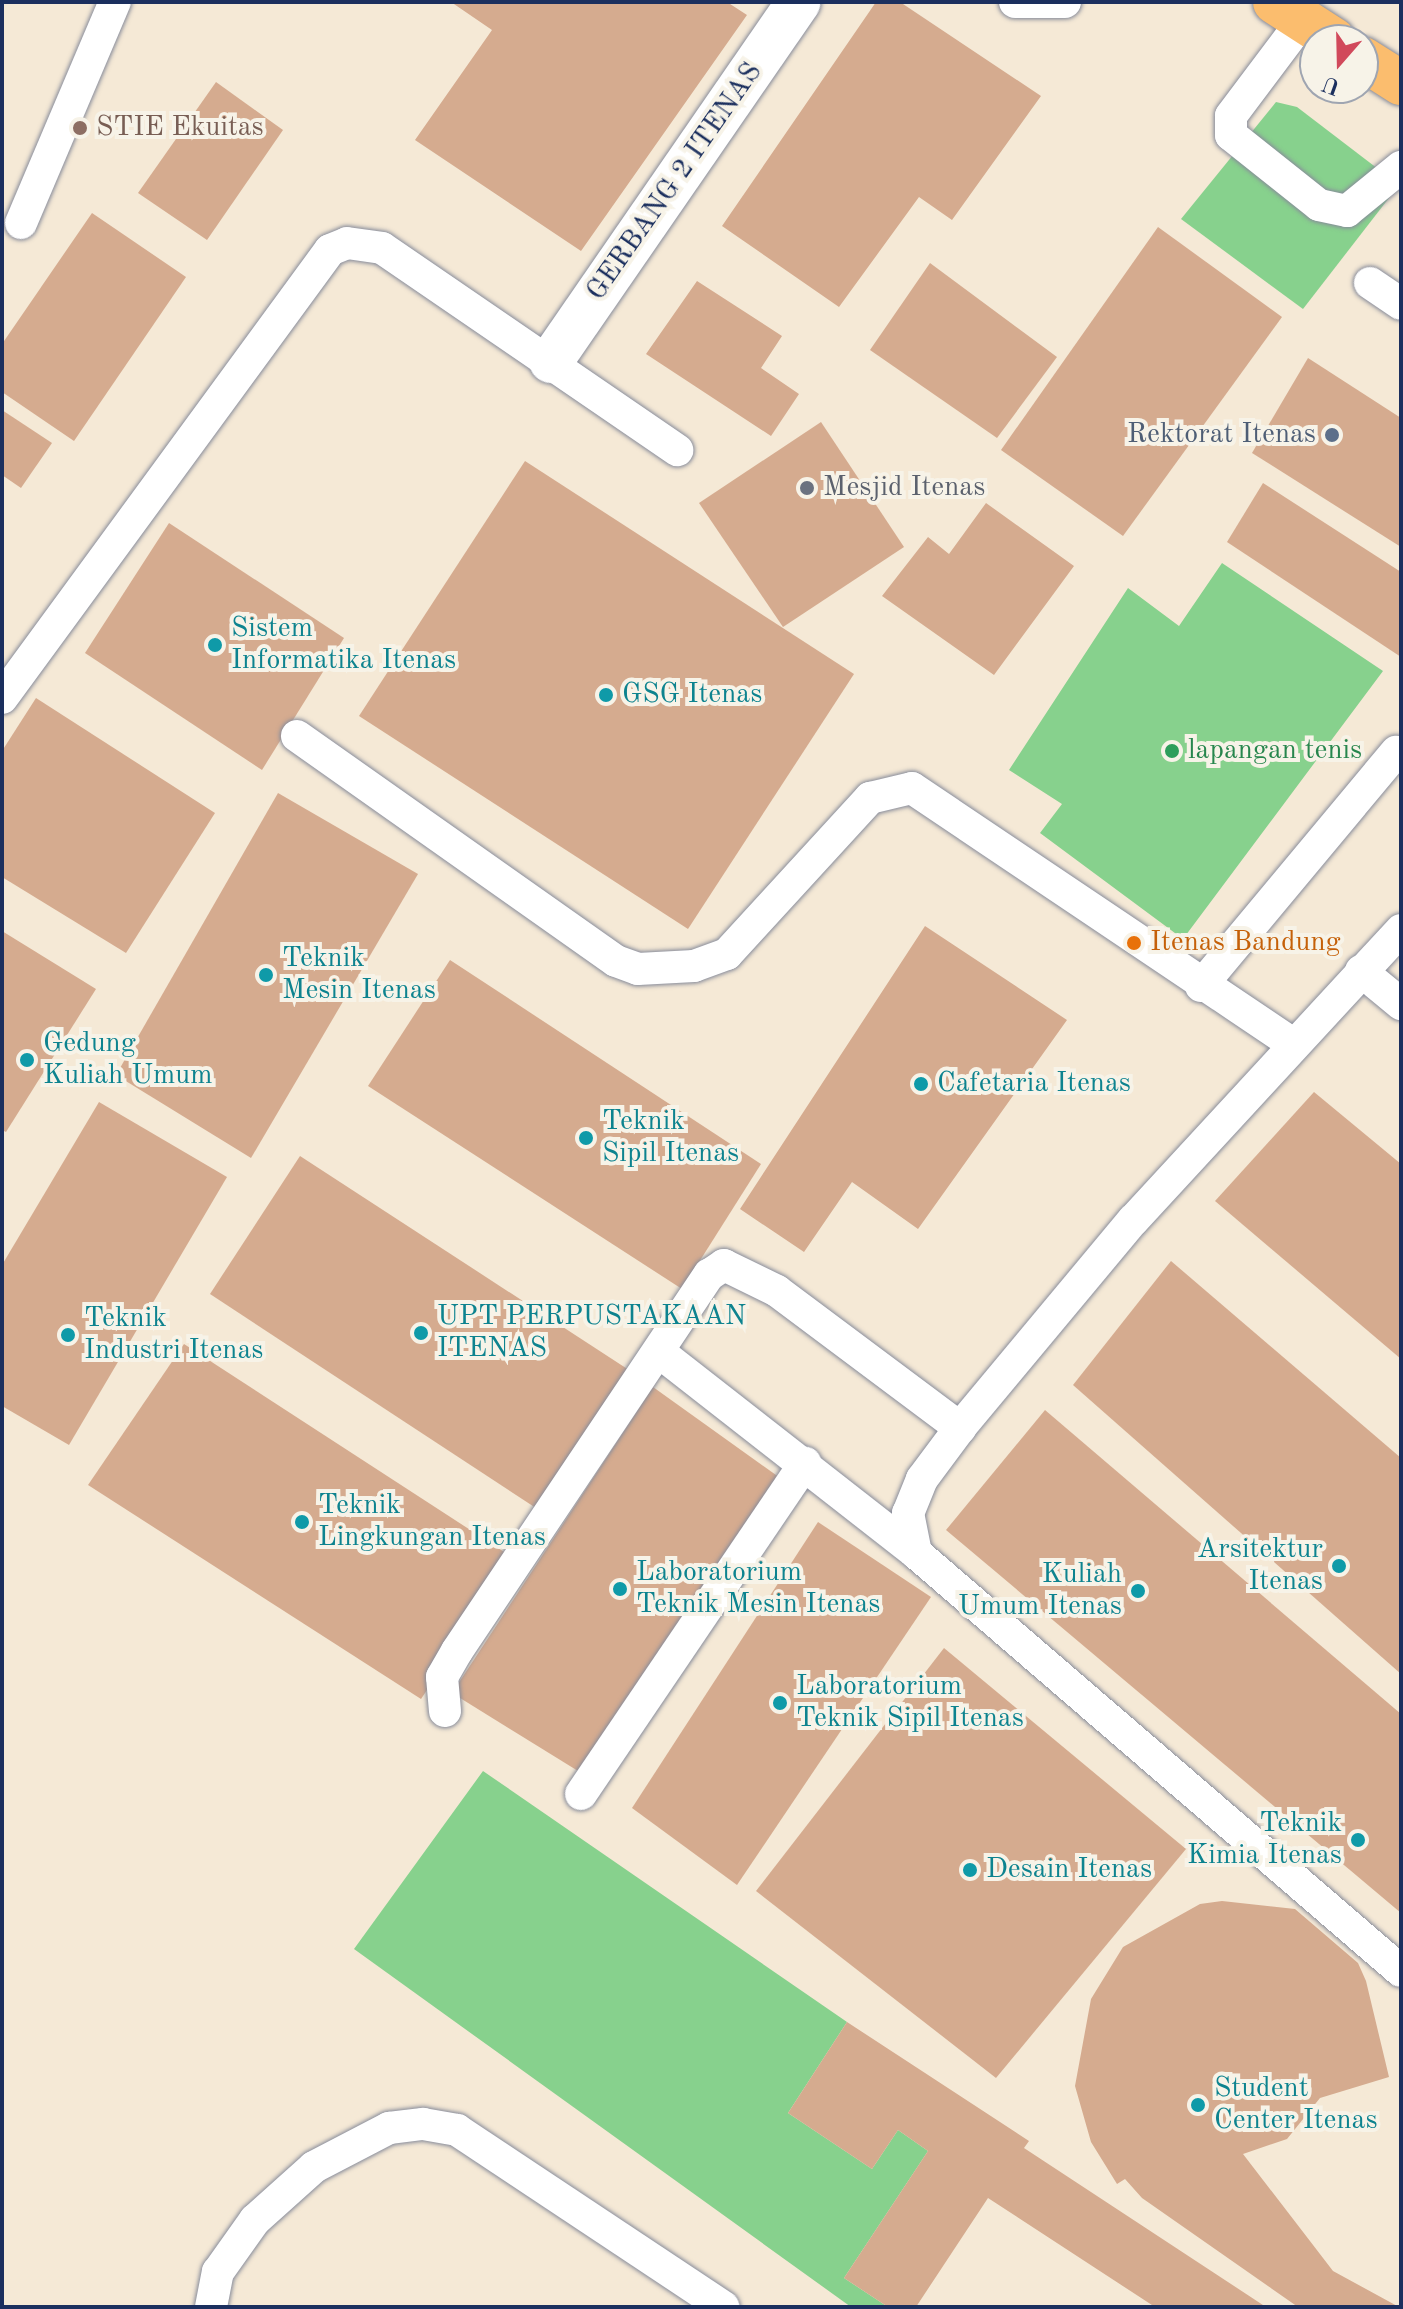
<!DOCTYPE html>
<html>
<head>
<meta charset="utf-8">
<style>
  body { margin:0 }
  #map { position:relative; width:1403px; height:2309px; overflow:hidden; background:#f5e9d6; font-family:"Old Standard TT",serif }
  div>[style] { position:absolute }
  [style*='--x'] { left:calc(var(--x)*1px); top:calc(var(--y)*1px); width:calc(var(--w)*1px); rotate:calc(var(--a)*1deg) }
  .green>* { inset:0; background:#87d18d }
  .building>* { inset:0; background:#d5ab8f }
  .roads { filter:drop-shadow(0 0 2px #888c9a) drop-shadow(0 0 2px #888c9a) }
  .service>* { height:32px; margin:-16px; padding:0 16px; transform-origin:16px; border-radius:16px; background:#fff }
  .minor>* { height:44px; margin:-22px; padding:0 22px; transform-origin:22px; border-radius:22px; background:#fff }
  .trunk>* { height:44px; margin:-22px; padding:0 22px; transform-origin:22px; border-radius:22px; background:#fbbd6e }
  .dots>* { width:22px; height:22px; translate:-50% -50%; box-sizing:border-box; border:4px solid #f7f3e8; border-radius:50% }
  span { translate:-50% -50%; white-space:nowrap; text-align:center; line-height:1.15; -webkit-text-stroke:8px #f7f3e8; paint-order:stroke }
  .education-label { font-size:28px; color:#785e54 }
  .left { translate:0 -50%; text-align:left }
  .street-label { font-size:28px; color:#1b2f5e }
  .service-label { font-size:28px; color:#4e5e75 }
  .right { translate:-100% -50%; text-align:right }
  .worship-label { font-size:28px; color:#5b616d }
  .culture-label { font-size:28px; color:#0d838f }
  .leisure-label { font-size:28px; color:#27864d }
  .food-label { font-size:28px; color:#c56008 }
  .frame { position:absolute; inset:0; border:4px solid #1b2f5e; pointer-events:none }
  .north { position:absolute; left:1299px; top:24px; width:80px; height:80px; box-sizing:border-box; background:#f7f3e8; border:2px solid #9fa5b1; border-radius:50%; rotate:200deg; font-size:22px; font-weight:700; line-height:32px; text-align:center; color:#1b2f5e }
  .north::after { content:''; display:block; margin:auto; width:28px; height:36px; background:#d1495b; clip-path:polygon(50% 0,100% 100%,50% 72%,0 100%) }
</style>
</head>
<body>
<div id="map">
  <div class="green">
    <div style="clip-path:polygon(1276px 102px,1297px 107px,1399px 185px,1303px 309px,1181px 219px)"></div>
    <div style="clip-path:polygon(1222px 563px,1383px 671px,1183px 939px,1040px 833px,1062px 804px,1009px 770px,1128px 588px,1179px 626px)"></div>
    <div style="clip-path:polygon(483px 1771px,847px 2022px,788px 2113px,872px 2169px,898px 2130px,928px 2151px,844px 2278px,888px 2307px,851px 2307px,354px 1949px)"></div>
  </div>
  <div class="building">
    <div style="clip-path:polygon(451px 2px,727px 2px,747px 15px,581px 251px,415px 140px,492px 30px)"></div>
    <div style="clip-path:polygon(876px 2px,900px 2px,1041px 96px,952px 220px,919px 197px,839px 307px,722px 226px)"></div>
    <div style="clip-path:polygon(216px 82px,283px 130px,207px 240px,138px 193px)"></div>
    <div style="clip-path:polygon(92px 213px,186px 277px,74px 441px,2px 392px,2px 344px)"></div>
    <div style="clip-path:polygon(1158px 227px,1282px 317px,1123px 536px,1001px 450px)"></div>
    <div style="clip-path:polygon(930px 263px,1057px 357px,997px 438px,870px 350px)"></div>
    <div style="clip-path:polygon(697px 281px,782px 336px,761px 368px,799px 394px,771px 436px,646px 354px)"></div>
    <div style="clip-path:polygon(1308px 358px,1401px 418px,1401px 547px,1252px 453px)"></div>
    <div style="clip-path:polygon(2px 410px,52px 443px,21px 488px,2px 475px)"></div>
    <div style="clip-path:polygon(821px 422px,904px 547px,783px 627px,699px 503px)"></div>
    <div style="clip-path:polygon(525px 461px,854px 674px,688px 929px,359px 716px)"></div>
    <div style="clip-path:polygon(1263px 483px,1401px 572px,1401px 657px,1227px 542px)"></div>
    <div style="clip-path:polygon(986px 503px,1074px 566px,994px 675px,882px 596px,928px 537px,949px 554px)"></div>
    <div style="clip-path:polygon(169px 523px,344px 638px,262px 770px,85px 653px)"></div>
    <div style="clip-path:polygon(36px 698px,215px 813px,126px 953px,2px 877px,2px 751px)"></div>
    <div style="clip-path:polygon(278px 793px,418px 874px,251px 1158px,116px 1075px)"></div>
    <div style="clip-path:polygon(925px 926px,1067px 1020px,918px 1229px,852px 1182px,804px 1252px,740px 1209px)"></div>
    <div style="clip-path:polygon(2px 931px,96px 989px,6px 1132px,2px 1130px)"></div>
    <div style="clip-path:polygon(450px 960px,761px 1164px,682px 1289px,368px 1086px)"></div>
    <div style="clip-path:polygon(1314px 1092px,1401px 1164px,1401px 1359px,1215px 1201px)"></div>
    <div style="clip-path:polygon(99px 1102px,227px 1177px,69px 1445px,2px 1406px,2px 1265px)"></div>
    <div style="clip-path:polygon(300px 1156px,632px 1372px,542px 1512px,210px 1294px)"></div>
    <div style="clip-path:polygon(1171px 1261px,1401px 1458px,1401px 1674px,1073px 1385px)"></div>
    <div style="clip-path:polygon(184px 1344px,515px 1559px,421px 1699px,88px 1485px)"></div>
    <div style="clip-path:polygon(653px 1387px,790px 1485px,591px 1779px,452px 1693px)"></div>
    <div style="clip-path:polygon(1045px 1410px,1401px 1714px,1401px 1913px,946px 1530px)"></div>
    <div style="clip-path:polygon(818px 1522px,931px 1597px,737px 1885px,632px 1808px)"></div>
    <div style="clip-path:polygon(944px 1648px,1186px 1849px,996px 2078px,756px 1891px)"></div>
    <div style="clip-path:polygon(1222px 1901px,1295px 1909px,1358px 1963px,1366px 1981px,1389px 2077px,1320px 2098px,1287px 2139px,1243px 2154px,1333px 2271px,1399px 2307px,1298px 2307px,1142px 2198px,1125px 2179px,1117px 2184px,1091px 2142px,1075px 2086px,1091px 1999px,1123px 1947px,1200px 1904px)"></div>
    <div style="clip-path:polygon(847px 2022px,1029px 2141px,1024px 2148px,1266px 2307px,1155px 2307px,988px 2198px,916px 2307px,888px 2307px,844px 2278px,928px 2151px,898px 2130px,872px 2169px,788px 2113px)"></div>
  </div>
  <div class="roads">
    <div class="service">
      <div style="--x:1015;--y:2;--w:50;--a:0"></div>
      <div style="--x:1303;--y:20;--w:120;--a:126.9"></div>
      <div style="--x:1231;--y:116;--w:19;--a:90"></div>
      <div style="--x:1231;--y:135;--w:112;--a:38.5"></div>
      <div style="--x:1319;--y:205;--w:29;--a:12"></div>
      <div style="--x:1347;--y:211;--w:70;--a:-39.2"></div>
      <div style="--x:21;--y:223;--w:240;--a:-67"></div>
      <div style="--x:1370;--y:283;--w:37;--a:34"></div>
      <div style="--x:2;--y:698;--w:555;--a:-53.79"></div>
      <div style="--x:330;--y:250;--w:18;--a:-22"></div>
      <div style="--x:347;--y:243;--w:35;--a:8"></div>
      <div style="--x:382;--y:248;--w:358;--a:34.4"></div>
      <div style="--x:297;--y:736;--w:390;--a:35.2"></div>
      <div style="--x:616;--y:961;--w:23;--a:20"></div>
      <div style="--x:638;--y:969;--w:56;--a:-3.1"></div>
      <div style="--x:694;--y:966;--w:35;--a:-20"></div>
      <div style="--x:727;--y:954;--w:212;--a:-47.5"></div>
      <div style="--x:870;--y:798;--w:43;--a:-13.4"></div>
      <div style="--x:912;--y:788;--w:458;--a:33.9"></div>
      <div style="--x:1401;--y:930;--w:395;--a:132.7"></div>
      <div style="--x:1133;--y:1220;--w:271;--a:129.8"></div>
      <div style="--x:960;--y:1428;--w:64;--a:126.7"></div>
      <div style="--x:922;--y:1479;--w:37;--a:112"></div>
      <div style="--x:908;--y:1513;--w:41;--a:78.7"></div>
      <div style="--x:916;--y:1553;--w:640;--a:40.76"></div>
      <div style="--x:1361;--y:971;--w:52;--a:39.5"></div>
      <div style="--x:1201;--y:986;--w:305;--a:-50.2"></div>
      <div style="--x:659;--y:1352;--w:326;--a:38"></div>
      <div style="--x:445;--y:1711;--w:34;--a:-95"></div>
      <div style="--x:442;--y:1677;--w:30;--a:-60"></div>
      <div style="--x:457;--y:1651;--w:453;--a:-56.2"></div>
      <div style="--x:709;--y:1275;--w:18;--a:-34"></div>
      <div style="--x:724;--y:1265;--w:59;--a:26.1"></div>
      <div style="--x:777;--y:1291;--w:229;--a:36.8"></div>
      <div style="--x:581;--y:1794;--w:400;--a:-55.9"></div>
      <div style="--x:211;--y:2307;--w:36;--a:-79"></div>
      <div style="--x:218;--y:2272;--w:64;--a:-54.6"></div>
      <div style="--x:255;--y:2220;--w:79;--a:-41.9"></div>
      <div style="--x:314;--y:2167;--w:85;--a:-27.5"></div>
      <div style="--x:389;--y:2128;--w:34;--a:-7"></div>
      <div style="--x:423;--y:2124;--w:35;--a:10"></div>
      <div style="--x:457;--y:2130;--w:320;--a:33.6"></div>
    </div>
    <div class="minor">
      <div style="--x:551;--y:361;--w:436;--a:-55.4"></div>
    </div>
    <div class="trunk">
      <div style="--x:1275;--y:2;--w:70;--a:32.8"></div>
      <div style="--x:1363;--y:59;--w:45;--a:32.3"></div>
    </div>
  </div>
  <div class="dots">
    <div style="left:80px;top:128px;background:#8d6e63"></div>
    <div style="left:1332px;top:435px;background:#5c6f8a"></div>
    <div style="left:807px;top:488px;background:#6b7280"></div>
    <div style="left:215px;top:645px;background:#0f9aa8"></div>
    <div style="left:606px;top:695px;background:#0f9aa8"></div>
    <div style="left:1172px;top:751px;background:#2e9e5b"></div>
    <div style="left:1134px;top:943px;background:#e8710a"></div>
    <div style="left:266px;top:975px;background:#0f9aa8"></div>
    <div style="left:27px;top:1060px;background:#0f9aa8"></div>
    <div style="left:921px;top:1084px;background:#0f9aa8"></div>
    <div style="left:586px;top:1138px;background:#0f9aa8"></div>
    <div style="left:421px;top:1333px;background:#0f9aa8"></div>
    <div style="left:68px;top:1335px;background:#0f9aa8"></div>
    <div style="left:302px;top:1522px;background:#0f9aa8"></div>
    <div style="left:1339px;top:1566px;background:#0f9aa8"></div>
    <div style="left:620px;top:1589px;background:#0f9aa8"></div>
    <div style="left:1138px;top:1591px;background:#0f9aa8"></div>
    <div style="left:780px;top:1703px;background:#0f9aa8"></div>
    <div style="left:1358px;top:1840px;background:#0f9aa8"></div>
    <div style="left:970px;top:1870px;background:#0f9aa8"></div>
    <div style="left:1198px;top:2105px;background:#0f9aa8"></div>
  </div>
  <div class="education-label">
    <span class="left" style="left:96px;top:128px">STIE Ekuitas</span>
  </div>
  <div class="street-label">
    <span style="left:675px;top:182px;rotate:-55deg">GERBANG 2 ITENAS</span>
  </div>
  <div class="service-label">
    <span class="right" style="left:1316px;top:435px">Rektorat Itenas</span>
  </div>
  <div class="worship-label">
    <span class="left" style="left:823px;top:488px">Mesjid Itenas</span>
  </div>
  <div class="culture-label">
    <span class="left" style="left:231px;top:645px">Sistem<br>Informatika Itenas</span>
    <span class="left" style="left:622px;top:695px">GSG Itenas</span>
    <span class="left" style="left:282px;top:975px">Teknik<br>Mesin Itenas</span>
    <span class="left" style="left:43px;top:1060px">Gedung<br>Kuliah Umum</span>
    <span class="left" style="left:937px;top:1084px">Cafetaria Itenas</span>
    <span class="left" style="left:602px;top:1138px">Teknik<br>Sipil Itenas</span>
    <span class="left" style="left:437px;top:1333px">UPT PERPUSTAKAAN<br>ITENAS</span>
    <span class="left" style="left:84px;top:1335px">Teknik<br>Industri Itenas</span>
    <span class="left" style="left:318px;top:1522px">Teknik<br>Lingkungan Itenas</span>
    <span class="right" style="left:1323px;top:1566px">Arsitektur<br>Itenas</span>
    <span class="left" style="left:636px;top:1589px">Laboratorium<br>Teknik Mesin Itenas</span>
    <span class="right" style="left:1122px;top:1591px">Kuliah<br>Umum Itenas</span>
    <span class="left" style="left:796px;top:1703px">Laboratorium<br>Teknik Sipil Itenas</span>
    <span class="right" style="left:1342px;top:1840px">Teknik<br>Kimia Itenas</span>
    <span class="left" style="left:986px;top:1870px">Desain Itenas</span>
    <span class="left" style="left:1214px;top:2105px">Student<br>Center Itenas</span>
  </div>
  <div class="leisure-label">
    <span class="left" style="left:1188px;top:751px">lapangan tenis</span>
  </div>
  <div class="food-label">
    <span class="left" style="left:1150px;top:943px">Itenas Bandung</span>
  </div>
  <div class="frame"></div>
  <div class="north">U</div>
</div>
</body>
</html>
